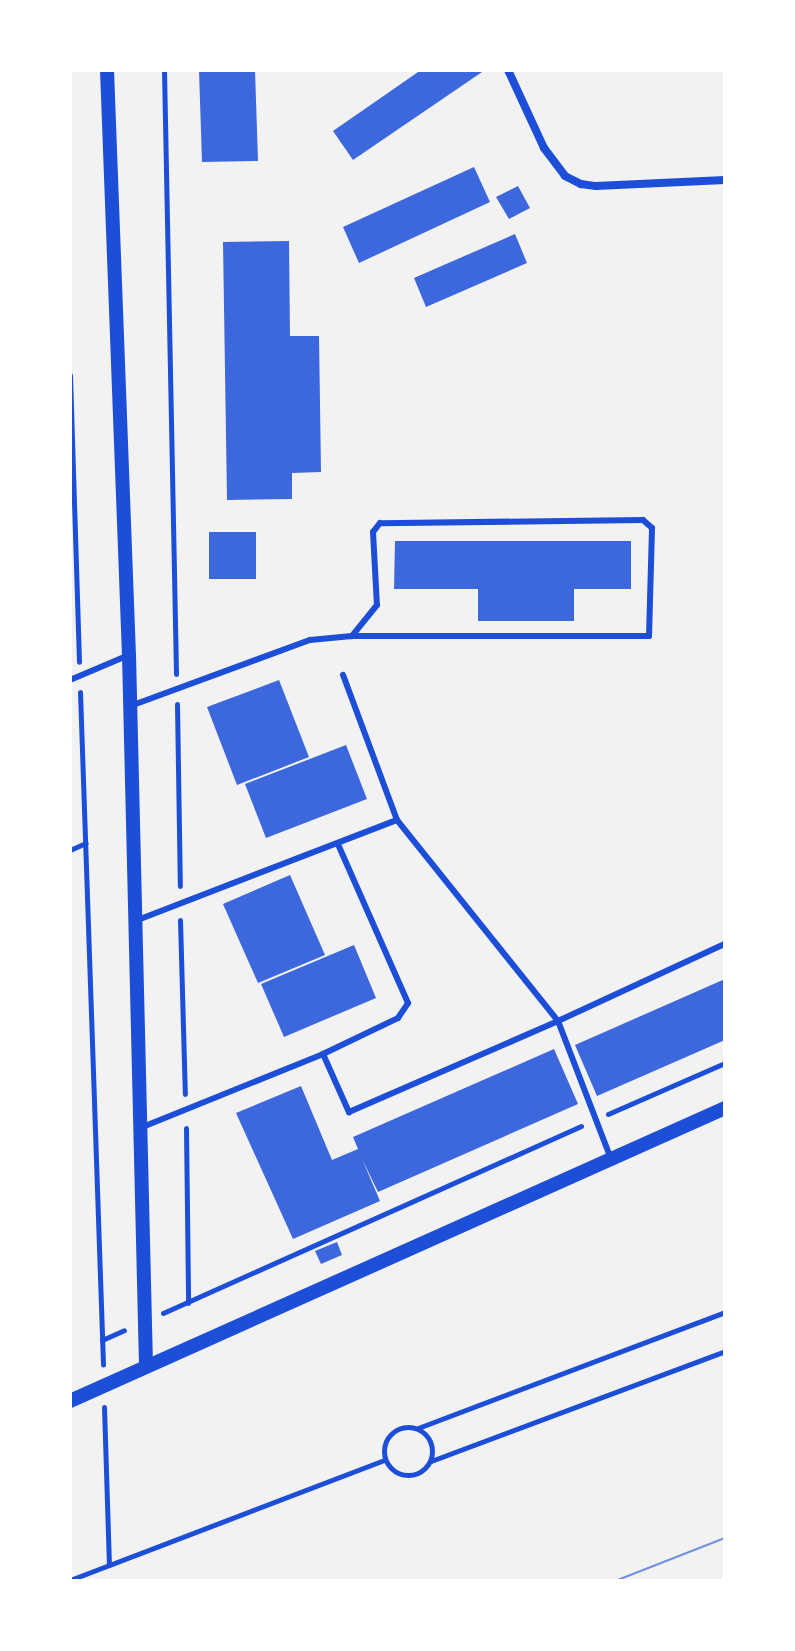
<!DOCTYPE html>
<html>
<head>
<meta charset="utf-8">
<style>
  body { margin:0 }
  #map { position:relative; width:795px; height:1651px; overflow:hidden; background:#f2f2f2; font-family:Lora,serif }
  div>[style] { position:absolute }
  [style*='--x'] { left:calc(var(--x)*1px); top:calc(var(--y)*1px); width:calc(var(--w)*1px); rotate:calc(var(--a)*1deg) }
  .building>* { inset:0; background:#3d67dc }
  .path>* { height:5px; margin:-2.5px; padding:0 2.5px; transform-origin:2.5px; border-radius:2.5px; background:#1d4ed8 }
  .path>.ring { margin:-2.5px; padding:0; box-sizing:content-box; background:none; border:5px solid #1d4ed8; border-radius:50% }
  .service>* { height:6px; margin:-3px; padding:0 3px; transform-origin:3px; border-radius:3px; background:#1d4ed8 }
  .minor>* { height:8px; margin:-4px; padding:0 4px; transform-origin:4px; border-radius:4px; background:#1d4ed8 }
  .tertiary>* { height:14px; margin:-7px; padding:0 7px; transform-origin:7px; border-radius:7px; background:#1d4ed8 }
  .tram>* { height:2px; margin:-1px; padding:0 1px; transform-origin:1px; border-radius:1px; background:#7290e2 }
  span { translate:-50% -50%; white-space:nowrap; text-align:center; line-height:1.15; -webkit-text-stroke:6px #fff; paint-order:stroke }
  .frame { position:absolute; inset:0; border:72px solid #fff; pointer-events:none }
</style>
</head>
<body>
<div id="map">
  <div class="building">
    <div style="clip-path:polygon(199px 70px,255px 70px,258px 161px,202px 162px)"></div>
    <div style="clip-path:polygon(421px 70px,485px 70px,353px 160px,333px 131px)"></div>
    <div style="clip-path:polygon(474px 167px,490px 202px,359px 263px,343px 227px)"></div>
    <div style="clip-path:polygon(518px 186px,530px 208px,509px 219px,496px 197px)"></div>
    <div style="clip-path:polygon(515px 234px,527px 263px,426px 307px,414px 278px)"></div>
    <div style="clip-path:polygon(289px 241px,290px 336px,319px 336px,321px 472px,292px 473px,292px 499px,227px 500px,223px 242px)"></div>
    <div style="clip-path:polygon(209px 532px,256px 532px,256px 579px,209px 579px)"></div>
    <div style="clip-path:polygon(395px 541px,631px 541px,631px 589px,574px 589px,574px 621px,478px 621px,478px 589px,394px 589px)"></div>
    <div style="clip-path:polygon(279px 680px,309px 757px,237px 785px,207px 707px)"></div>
    <div style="clip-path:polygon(346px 745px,367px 799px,266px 838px,245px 784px)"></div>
    <div style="clip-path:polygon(290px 875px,325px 955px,258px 983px,223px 904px)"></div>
    <div style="clip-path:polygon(354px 945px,376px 998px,284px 1037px,261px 984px)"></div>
    <div style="clip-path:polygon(725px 979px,725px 1040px,597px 1096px,575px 1045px)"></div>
    <div style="clip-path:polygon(554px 1049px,578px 1104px,378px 1192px,362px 1159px,380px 1201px,293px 1239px,236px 1113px,301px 1086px,332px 1160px,358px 1149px,353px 1137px)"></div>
    <div style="clip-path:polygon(337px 1242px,342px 1255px,321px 1264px,315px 1251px)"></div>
  </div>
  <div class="path">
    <div style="--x:164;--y:70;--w:604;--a:88.86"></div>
    <div style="--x:70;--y:375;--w:287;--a:88.2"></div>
    <div style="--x:80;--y:692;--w:673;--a:88.04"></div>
    <div style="--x:177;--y:704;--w:182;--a:89.1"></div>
    <div style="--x:70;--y:850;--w:17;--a:-24"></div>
    <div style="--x:180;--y:920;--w:174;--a:88.4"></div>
    <div style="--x:608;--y:1114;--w:128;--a:-23.6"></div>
    <div style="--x:186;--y:1128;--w:175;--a:89.3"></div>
    <div style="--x:163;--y:1313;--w:458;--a:-24.1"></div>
    <div style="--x:102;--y:1340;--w:24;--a:-24"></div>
    <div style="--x:104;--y:1407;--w:158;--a:88.2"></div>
    <div class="ring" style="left:384px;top:1427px;width:43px;height:43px"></div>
    <div style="--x:418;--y:1428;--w:328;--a:-20.7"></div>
    <div style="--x:431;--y:1461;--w:314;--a:-20.5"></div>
    <div style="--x:70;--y:1580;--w:337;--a:-20.9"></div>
  </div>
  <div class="service">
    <div style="--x:70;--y:680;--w:64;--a:-23"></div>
    <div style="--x:133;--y:705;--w:189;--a:-20.2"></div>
    <div style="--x:310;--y:640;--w:42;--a:-5.4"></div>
    <div style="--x:352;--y:636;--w:297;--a:0"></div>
    <div style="--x:649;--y:636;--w:108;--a:-88.4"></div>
    <div style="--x:652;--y:528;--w:12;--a:-138"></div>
    <div style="--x:643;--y:520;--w:263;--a:179.3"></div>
    <div style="--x:380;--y:523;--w:11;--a:128"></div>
    <div style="--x:373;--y:532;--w:73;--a:86.9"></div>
    <div style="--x:377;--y:605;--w:40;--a:129"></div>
    <div style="--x:135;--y:921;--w:281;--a:-21.1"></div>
    <div style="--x:397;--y:820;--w:155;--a:-110.4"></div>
    <div style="--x:323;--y:1054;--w:64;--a:65.9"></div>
    <div style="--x:349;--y:1112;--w:228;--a:-23.5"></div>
    <div style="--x:558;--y:1021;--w:258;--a:-128.7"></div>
    <div style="--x:140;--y:1128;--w:197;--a:-22"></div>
    <div style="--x:323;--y:1054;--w:83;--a:-25.6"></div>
    <div style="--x:398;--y:1018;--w:18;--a:-56"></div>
    <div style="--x:408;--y:1003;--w:174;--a:-113.8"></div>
    <div style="--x:611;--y:1159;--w:148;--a:-111"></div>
    <div style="--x:558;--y:1021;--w:184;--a:-24.8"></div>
  </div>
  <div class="minor">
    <div style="--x:508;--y:70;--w:86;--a:65.2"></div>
    <div style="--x:544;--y:148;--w:35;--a:53"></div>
    <div style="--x:565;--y:176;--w:18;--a:27"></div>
    <div style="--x:581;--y:184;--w:15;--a:8"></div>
    <div style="--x:596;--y:186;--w:129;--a:-2.7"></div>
  </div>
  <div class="tertiary">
    <div style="--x:107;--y:70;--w:585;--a:87.85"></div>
    <div style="--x:129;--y:655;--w:711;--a:88.63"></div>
    <div style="--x:70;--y:1401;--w:718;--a:-24.1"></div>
  </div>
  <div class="tram">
    <div style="--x:615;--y:1581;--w:118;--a:-21.4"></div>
  </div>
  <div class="frame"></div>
</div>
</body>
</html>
